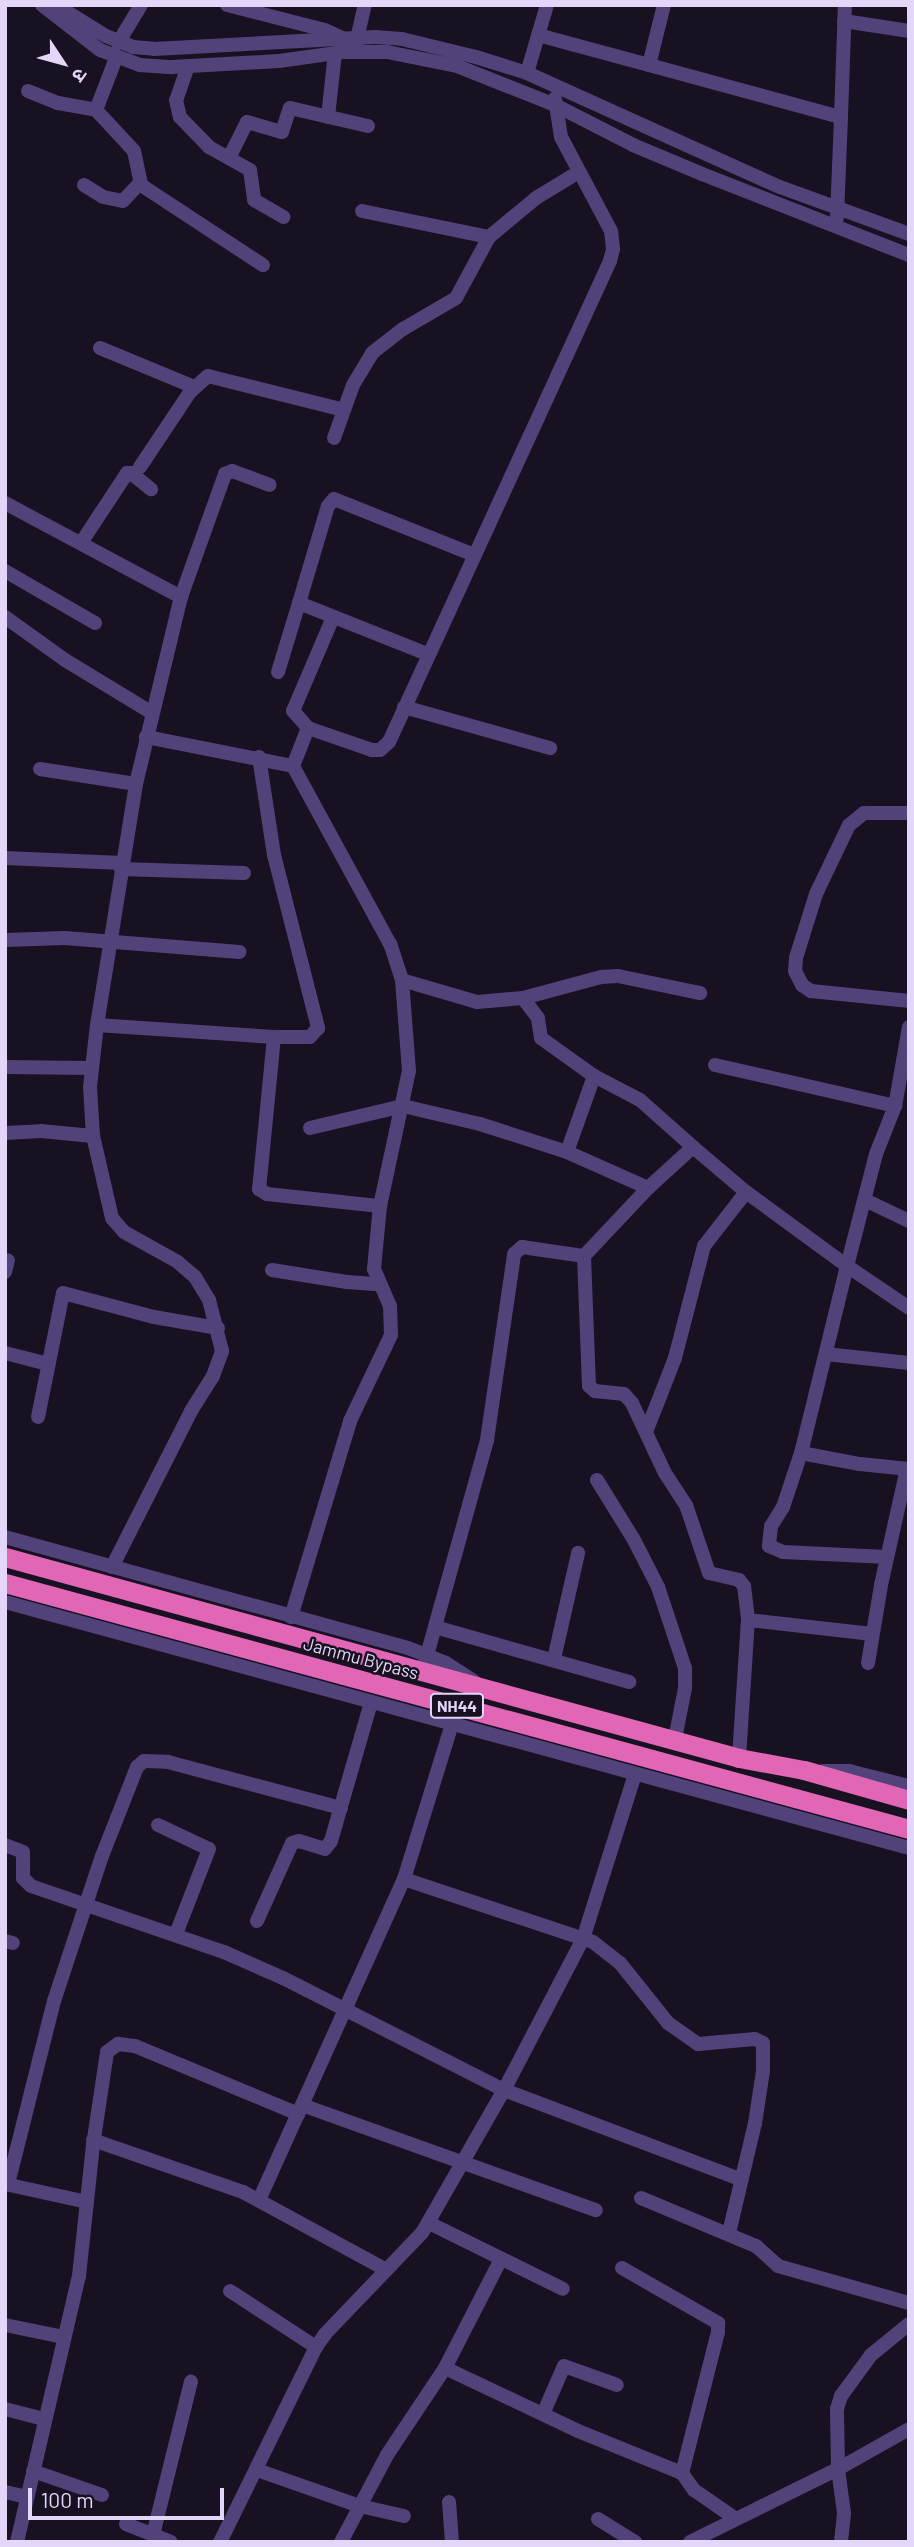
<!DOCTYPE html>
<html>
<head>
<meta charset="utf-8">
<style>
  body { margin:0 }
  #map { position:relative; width:914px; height:2547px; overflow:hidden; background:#171121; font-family:Barlow,"Noto Sans Devanagari",sans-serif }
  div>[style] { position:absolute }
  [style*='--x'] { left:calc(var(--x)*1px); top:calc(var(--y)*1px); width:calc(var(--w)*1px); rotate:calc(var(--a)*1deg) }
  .minor>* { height:14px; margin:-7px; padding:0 7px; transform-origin:7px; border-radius:7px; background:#514279 }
  .tertiary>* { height:14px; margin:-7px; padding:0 7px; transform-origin:7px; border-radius:7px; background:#514279 }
  .trunk>* { height:19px; margin:-9.5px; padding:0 9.5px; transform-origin:9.5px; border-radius:9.5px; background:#e266b6 }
  span { translate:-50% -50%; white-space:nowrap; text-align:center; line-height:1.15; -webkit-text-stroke:5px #171121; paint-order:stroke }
  .shield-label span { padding:2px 5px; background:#171121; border:2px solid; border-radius:5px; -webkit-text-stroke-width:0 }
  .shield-label { font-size:16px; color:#e3d6f9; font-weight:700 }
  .street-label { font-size:18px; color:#e3d6f9 }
  .frame { position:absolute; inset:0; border:7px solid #e3d6f9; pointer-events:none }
  .north { position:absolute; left:28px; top:28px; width:70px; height:70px; -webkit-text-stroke:5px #171121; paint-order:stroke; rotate:126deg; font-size:19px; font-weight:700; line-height:28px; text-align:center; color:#e3d6f9 }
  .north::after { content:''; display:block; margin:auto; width:24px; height:32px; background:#e3d6f9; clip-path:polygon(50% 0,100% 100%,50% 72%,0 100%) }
  .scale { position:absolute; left:28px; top:2488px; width:196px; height:32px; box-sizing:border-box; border:4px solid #e3d6f9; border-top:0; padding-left:9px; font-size:21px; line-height:24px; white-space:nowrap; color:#e3d6f9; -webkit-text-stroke:5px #171121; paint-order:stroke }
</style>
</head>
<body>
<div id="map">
  <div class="minor">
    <div style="--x:42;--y:5;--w:73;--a:37.8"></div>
    <div style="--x:100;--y:50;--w:43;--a:20.6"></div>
    <div style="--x:140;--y:65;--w:32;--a:4"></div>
    <div style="--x:172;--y:67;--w:107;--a:-3.2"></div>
    <div style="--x:279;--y:61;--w:66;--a:-7.9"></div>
    <div style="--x:344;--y:52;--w:43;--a:0"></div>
    <div style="--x:387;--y:52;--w:71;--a:11.3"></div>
    <div style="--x:457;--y:66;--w:105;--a:21.7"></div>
    <div style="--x:555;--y:105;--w:88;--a:27.1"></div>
    <div style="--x:633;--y:145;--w:75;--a:22.8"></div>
    <div style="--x:702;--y:174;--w:222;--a:21.4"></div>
    <div style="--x:56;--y:5;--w:59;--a:31.8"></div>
    <div style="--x:106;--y:36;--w:29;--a:22"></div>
    <div style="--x:133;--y:47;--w:21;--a:5"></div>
    <div style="--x:154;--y:49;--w:221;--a:-3.1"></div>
    <div style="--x:375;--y:37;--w:27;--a:4"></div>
    <div style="--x:402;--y:39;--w:76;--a:13.7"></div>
    <div style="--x:476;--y:57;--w:53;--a:17.4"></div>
    <div style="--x:527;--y:73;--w:277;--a:24.3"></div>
    <div style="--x:780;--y:187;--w:137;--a:20"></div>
    <div style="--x:227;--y:5;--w:101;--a:14.3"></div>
    <div style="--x:325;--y:30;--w:17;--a:25"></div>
    <div style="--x:844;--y:21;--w:66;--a:8.7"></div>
    <div style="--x:538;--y:35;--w:115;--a:15.1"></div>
    <div style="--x:649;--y:65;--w:62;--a:-76"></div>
    <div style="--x:118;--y:43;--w:44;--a:-58.8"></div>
    <div style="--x:356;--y:43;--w:39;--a:-77"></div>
    <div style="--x:116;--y:58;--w:56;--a:111"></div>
    <div style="--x:96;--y:110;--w:56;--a:47.2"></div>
    <div style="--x:134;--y:151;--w:35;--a:78"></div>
    <div style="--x:141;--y:185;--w:146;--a:33.3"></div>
    <div style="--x:649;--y:65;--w:199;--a:15.2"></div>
    <div style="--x:841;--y:117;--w:101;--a:92.3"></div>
    <div style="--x:188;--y:66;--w:36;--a:109"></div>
    <div style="--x:176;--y:100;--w:17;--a:77"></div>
    <div style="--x:180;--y:117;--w:42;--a:46"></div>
    <div style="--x:209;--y:147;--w:47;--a:29.3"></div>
    <div style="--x:250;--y:170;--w:30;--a:82"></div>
    <div style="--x:254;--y:200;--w:34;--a:30"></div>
    <div style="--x:527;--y:73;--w:71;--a:-73.6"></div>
    <div style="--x:28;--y:91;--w:32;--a:22"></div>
    <div style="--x:58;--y:103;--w:39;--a:10"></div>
    <div style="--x:328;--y:117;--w:64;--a:-83.8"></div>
    <div style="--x:841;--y:117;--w:112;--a:-88"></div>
    <div style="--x:229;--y:158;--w:40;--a:-63.4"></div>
    <div style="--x:247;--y:122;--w:36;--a:16"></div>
    <div style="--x:282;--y:132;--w:25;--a:-72"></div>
    <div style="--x:290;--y:108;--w:80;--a:13"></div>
    <div style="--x:84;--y:185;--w:22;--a:32"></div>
    <div style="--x:103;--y:197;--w:20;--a:11"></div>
    <div style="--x:123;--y:201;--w:25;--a:-47"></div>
    <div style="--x:362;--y:211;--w:130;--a:11.6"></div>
    <div style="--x:100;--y:348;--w:102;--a:22.5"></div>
    <div style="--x:334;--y:438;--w:56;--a:-70.3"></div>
    <div style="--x:353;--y:385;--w:37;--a:-59"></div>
    <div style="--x:372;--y:353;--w:39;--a:-38"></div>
    <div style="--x:403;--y:329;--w:61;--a:-30.3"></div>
    <div style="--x:456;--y:298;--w:69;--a:-61.6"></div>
    <div style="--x:489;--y:237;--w:61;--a:-39.7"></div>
    <div style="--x:536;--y:198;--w:50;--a:-31.2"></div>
    <div style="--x:140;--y:467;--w:90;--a:-56.3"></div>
    <div style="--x:190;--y:392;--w:24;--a:-42"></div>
    <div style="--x:208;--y:376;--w:140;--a:14"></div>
    <div style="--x:5;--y:503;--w:200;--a:28.1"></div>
    <div style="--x:81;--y:543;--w:84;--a:-56.7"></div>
    <div style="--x:127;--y:473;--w:4;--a:0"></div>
    <div style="--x:131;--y:473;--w:26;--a:39"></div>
    <div style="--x:5;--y:571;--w:104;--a:30"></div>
    <div style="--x:299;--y:603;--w:101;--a:-73.4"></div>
    <div style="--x:328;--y:506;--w:9;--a:-49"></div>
    <div style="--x:334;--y:499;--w:151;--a:21.8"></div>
    <div style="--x:5;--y:617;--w:74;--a:35.6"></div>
    <div style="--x:65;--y:660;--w:102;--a:31.3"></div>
    <div style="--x:278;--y:672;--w:72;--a:-73.1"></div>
    <div style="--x:299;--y:603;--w:138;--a:21.7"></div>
    <div style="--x:404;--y:707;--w:152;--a:15.7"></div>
    <div style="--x:308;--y:728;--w:23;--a:-131"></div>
    <div style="--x:293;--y:711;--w:102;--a:-66.9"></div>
    <div style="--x:259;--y:757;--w:99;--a:81.3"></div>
    <div style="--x:274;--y:855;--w:179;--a:75.7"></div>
    <div style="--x:318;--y:1028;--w:12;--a:132"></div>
    <div style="--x:310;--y:1037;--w:36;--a:180"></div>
    <div style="--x:293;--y:766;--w:41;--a:-68.5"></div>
    <div style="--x:308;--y:728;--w:68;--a:19"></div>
    <div style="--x:372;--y:750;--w:8;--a:0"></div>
    <div style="--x:380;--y:750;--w:12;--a:-42"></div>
    <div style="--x:389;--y:742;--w:529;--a:-65.32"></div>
    <div style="--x:610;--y:261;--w:12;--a:-76"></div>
    <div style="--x:613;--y:249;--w:18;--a:-96"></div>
    <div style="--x:611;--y:231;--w:106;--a:-118"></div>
    <div style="--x:561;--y:137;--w:39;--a:-99"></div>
    <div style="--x:40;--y:769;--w:97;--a:8.9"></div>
    <div style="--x:909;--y:813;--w:45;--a:180"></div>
    <div style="--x:864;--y:813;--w:19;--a:141"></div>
    <div style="--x:849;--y:825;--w:76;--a:115.6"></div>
    <div style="--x:816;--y:894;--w:67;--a:107.4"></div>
    <div style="--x:796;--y:958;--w:13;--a:94"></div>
    <div style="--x:795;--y:971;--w:16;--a:63"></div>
    <div style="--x:802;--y:985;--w:11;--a:34"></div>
    <div style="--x:811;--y:991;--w:99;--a:5.8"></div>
    <div style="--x:5;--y:858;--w:117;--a:2.4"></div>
    <div style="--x:121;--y:869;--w:123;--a:1.9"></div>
    <div style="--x:5;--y:940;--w:60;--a:-1.9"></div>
    <div style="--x:65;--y:938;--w:175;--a:4.6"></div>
    <div style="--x:523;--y:998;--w:81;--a:-15.1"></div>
    <div style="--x:601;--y:977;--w:17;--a:-3"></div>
    <div style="--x:618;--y:976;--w:84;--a:11.7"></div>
    <div style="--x:97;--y:1025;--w:177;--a:3.9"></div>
    <div style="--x:274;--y:1037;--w:153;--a:95.6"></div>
    <div style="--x:259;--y:1189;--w:9;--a:32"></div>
    <div style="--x:267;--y:1194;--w:114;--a:6.1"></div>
    <div style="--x:380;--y:1206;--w:138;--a:-77.9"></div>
    <div style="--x:409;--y:1071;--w:91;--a:-94.4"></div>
    <div style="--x:402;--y:980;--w:38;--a:-108"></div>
    <div style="--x:390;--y:944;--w:203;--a:-118.6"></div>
    <div style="--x:293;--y:766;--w:150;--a:-168.8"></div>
    <div style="--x:909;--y:1027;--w:80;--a:100"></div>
    <div style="--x:895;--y:1106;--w:52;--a:111.6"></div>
    <div style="--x:876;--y:1154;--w:116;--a:104.5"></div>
    <div style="--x:847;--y:1266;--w:75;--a:34.1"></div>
    <div style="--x:715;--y:1065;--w:185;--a:12.8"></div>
    <div style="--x:5;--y:1067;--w:87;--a:0.7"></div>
    <div style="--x:310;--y:1128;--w:96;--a:-13.3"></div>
    <div style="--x:403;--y:1106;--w:79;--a:13.2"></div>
    <div style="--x:480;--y:1124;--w:91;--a:17.8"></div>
    <div style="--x:567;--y:1152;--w:81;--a:-70.4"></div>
    <div style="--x:594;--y:1076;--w:65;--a:-144.4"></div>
    <div style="--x:541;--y:1038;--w:20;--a:-99"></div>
    <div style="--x:538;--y:1018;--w:25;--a:-127"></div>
    <div style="--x:523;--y:998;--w:46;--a:175"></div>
    <div style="--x:477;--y:1002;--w:78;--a:-163.7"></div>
    <div style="--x:5;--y:1133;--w:36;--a:-3"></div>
    <div style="--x:41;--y:1131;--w:52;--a:5.5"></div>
    <div style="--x:567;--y:1152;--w:89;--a:24"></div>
    <div style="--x:648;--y:1188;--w:61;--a:-42.3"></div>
    <div style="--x:693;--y:1147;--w:71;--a:-138.4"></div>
    <div style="--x:640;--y:1100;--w:52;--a:-152.4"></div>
    <div style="--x:746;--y:1192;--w:125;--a:36.2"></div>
    <div style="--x:847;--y:1266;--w:193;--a:103.8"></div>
    <div style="--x:801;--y:1453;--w:57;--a:108.4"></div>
    <div style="--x:783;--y:1507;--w:22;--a:122"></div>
    <div style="--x:771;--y:1526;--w:20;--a:96"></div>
    <div style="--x:769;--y:1546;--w:15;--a:23"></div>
    <div style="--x:783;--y:1552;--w:104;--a:2.8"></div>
    <div style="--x:865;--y:1200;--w:49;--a:25.5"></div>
    <div style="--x:584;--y:1256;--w:130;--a:87.8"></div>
    <div style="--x:589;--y:1386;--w:8;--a:40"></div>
    <div style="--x:595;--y:1391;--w:29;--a:6"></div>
    <div style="--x:624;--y:1394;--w:12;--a:48"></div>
    <div style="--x:632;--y:1403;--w:77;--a:64.8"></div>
    <div style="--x:665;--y:1473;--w:38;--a:57"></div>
    <div style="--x:686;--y:1505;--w:72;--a:71.3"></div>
    <div style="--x:709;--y:1573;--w:31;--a:13"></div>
    <div style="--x:739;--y:1580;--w:8;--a:50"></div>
    <div style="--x:744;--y:1586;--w:34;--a:83"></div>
    <div style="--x:272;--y:1270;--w:76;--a:9.1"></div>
    <div style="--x:347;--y:1282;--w:31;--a:4"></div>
    <div style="--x:5;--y:1272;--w:12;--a:-76"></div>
    <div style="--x:5;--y:1353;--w:44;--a:14.3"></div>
    <div style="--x:826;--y:1354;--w:83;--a:6.2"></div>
    <div style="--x:38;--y:1417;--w:126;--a:-78.6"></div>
    <div style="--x:63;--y:1293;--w:94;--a:14.8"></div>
    <div style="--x:154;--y:1317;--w:65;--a:9.8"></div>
    <div style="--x:646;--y:1432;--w:79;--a:-68.6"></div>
    <div style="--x:675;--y:1358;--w:116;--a:-75.5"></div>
    <div style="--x:704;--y:1246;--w:68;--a:-52.1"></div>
    <div style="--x:746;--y:1192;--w:70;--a:-139.7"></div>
    <div style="--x:801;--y:1453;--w:60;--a:10.6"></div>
    <div style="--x:860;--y:1464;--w:49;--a:5.8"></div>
    <div style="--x:597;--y:1480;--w:70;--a:58.3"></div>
    <div style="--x:634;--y:1540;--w:53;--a:62.9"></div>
    <div style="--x:658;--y:1587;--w:85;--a:71.6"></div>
    <div style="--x:685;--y:1668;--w:20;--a:90"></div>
    <div style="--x:685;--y:1688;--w:52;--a:101.1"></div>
    <div style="--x:112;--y:1567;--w:175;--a:-63.1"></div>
    <div style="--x:191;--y:1411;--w:41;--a:-57.8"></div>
    <div style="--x:213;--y:1376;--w:27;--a:-70"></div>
    <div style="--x:222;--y:1351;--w:53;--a:-104.3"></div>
    <div style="--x:209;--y:1300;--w:27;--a:-121"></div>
    <div style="--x:195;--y:1277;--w:23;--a:-139"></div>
    <div style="--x:178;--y:1262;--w:62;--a:-150.9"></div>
    <div style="--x:124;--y:1232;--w:18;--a:-131"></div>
    <div style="--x:112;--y:1218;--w:84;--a:-103"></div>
    <div style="--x:93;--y:1136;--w:49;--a:-93.5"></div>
    <div style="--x:90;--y:1087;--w:62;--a:-83.6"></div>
    <div style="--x:97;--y:1025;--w:244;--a:-80.8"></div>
    <div style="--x:136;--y:784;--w:192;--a:-76.5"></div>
    <div style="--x:181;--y:597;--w:131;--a:-70.3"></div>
    <div style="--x:225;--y:474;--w:8;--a:-23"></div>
    <div style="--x:232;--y:471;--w:40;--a:20.2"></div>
    <div style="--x:291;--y:1617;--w:205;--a:-73.2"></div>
    <div style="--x:350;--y:1421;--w:95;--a:-64.5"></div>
    <div style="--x:391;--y:1335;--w:29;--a:-92"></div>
    <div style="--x:390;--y:1306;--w:40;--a:-113.4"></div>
    <div style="--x:374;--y:1269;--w:63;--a:-84.6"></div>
    <div style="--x:435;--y:1627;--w:202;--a:15.8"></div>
    <div style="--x:554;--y:1659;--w:109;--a:-77.2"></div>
    <div style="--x:868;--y:1663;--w:79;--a:-80.5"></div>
    <div style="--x:881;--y:1585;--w:119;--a:-77.4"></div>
    <div style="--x:424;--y:1666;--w:235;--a:-74.4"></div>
    <div style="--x:487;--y:1440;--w:188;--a:-81.7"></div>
    <div style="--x:514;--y:1254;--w:11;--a:-41"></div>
    <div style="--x:522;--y:1247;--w:63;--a:8.3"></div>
    <div style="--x:584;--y:1256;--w:93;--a:-46.7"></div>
    <div style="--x:739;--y:1758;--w:138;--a:-86.3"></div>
    <div style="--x:748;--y:1620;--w:125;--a:6.4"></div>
    <div style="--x:158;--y:1825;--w:56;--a:25.2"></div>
    <div style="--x:209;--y:1849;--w:91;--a:111.2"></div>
    <div style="--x:5;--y:1845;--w:19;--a:21"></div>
    <div style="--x:23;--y:1852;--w:26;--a:90"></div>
    <div style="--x:23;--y:1878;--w:11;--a:45"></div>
    <div style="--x:31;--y:1886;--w:204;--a:18.9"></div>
    <div style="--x:224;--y:1952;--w:64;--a:23.8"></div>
    <div style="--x:283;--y:1978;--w:248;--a:26.9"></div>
    <div style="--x:504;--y:2090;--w:254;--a:20.7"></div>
    <div style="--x:404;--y:1879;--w:199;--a:18.4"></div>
    <div style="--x:593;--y:1942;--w:34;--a:38"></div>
    <div style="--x:620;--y:1963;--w:77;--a:51.3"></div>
    <div style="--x:668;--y:2023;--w:37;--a:35"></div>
    <div style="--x:698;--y:2044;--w:57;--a:-5"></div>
    <div style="--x:755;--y:2039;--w:9;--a:27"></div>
    <div style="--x:763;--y:2043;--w:28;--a:90"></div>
    <div style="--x:763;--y:2071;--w:53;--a:98.7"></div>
    <div style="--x:755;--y:2123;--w:113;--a:103.3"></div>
    <div style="--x:257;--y:1921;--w:85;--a:-65.8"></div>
    <div style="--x:292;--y:1843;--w:7;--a:-16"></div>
    <div style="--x:299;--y:1841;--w:27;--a:17"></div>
    <div style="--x:325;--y:1849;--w:10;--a:-53"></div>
    <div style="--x:331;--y:1841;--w:145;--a:-73.9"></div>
    <div style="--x:5;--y:1941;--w:8;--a:14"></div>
    <div style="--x:302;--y:2105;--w:312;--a:19.7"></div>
    <div style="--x:93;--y:2140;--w:159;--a:19.1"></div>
    <div style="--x:243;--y:2192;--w:162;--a:28.5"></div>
    <div style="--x:5;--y:2184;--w:84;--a:12.4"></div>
    <div style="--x:8;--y:2184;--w:189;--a:-75.9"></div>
    <div style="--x:54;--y:2001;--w:153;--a:-71.7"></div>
    <div style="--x:102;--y:1856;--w:96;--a:-68.5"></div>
    <div style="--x:137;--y:1767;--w:9;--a:-41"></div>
    <div style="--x:144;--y:1761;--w:24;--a:2"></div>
    <div style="--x:168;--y:1762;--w:179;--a:14.9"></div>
    <div style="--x:641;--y:2198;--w:125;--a:22.7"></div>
    <div style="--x:756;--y:2246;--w:30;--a:42"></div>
    <div style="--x:778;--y:2266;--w:136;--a:15.8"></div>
    <div style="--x:259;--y:2200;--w:352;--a:-65.7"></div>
    <div style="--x:404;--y:1879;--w:162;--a:-72.8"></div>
    <div style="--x:429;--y:2223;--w:149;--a:26.2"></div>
    <div style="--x:622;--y:2268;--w:111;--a:29.8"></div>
    <div style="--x:718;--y:2323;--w:9;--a:90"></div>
    <div style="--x:718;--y:2332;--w:146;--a:104.3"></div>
    <div style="--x:682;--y:2473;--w:21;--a:55"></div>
    <div style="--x:694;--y:2490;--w:51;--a:34.6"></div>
    <div style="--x:230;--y:2291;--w:103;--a:33.1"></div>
    <div style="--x:5;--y:2325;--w:59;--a:11.7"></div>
    <div style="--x:445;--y:2368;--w:147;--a:25.3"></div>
    <div style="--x:578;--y:2431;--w:112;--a:22"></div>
    <div style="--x:5;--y:2409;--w:40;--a:14.4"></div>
    <div style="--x:543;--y:2414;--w:52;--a:-66.4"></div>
    <div style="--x:564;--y:2366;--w:56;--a:19.7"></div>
    <div style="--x:257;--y:2470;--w:109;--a:19.3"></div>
    <div style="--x:360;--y:2506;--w:45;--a:12.8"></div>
    <div style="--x:33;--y:2471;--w:73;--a:19.2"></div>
    <div style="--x:5;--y:2492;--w:23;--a:13"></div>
    <div style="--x:449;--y:2502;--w:40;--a:85.7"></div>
    <div style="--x:598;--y:2519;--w:44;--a:31.9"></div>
    <div style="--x:126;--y:2524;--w:48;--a:21.8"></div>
    <div style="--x:153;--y:2535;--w:158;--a:-76.1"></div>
    <div style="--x:17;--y:2542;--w:273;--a:-76.9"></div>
    <div style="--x:79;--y:2276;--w:132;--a:-83.9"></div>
    <div style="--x:93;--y:2145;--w:94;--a:-81.4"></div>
    <div style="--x:107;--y:2052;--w:14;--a:-36"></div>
    <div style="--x:118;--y:2044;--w:17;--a:7"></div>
    <div style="--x:135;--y:2046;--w:177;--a:22.6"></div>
    <div style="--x:220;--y:2542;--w:217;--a:-63.8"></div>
    <div style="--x:316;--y:2347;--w:16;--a:-55"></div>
    <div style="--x:325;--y:2334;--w:140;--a:-46.2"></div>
    <div style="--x:422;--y:2233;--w:165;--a:-60.2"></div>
    <div style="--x:504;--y:2090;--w:170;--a:-62.4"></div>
    <div style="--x:583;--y:1939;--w:173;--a:-72.5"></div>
    <div style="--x:341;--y:2542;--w:98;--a:-62.1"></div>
    <div style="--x:387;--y:2455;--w:105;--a:-56.3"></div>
    <div style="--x:445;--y:2368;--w:123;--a:-62.8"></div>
    <div style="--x:841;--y:2542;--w:29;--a:-84"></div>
    <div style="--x:844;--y:2513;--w:44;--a:-97.8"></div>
    <div style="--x:838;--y:2469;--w:60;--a:-91"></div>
    <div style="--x:837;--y:2409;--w:14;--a:-73"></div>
    <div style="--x:841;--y:2396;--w:51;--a:-53.8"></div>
    <div style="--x:871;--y:2355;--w:49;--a:-39.2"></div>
  </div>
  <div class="tertiary">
    <div style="--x:5;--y:1537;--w:418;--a:15.4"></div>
    <div style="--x:408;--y:1648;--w:41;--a:21.5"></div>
    <div style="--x:446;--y:1663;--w:33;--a:33"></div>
    <div style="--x:5;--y:1602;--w:937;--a:15.22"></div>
    <div style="--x:823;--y:1771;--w:26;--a:0"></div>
    <div style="--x:849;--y:1771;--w:62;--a:14"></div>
    <div style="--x:690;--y:2542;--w:165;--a:-26.3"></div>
    <div style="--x:838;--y:2469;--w:81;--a:-29.4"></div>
  </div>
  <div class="trunk">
    <div style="--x:5;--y:1557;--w:761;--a:15.31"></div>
    <div style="--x:739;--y:1758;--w:66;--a:10.5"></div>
    <div style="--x:804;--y:1770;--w:109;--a:15.9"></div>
    <div style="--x:5;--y:1583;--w:937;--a:15.22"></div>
  </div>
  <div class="shield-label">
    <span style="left:457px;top:1706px">NH44</span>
  </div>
  <div class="street-label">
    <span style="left:361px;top:1658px;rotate:15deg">Jammu Bypass</span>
  </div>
  <div class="frame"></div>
  <div class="north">उ</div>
  <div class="scale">100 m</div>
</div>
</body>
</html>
